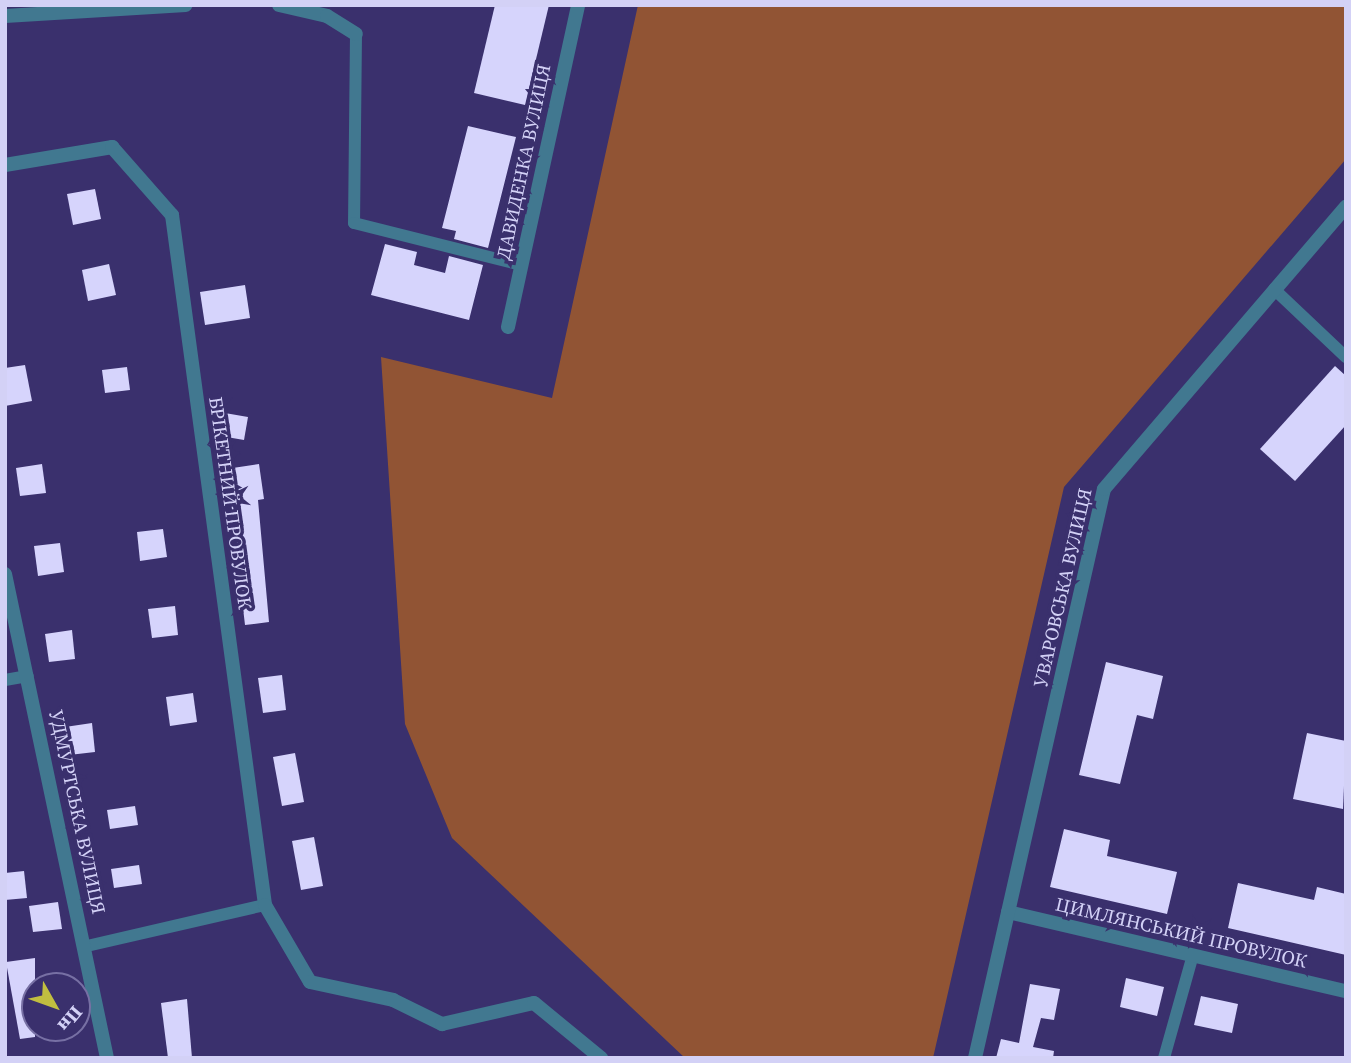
<!DOCTYPE html>
<html>
<head>
<meta charset="utf-8">
<style>
  body { margin:0 }
  #map { position:relative; width:1351px; height:1063px; overflow:hidden; background:#3a306d; font-family:"Source Serif 4",serif }
  div>[style] { position:absolute }
  [style*='--x'] { left:calc(var(--x)*1px); top:calc(var(--y)*1px); width:calc(var(--w)*1px); rotate:calc(var(--a)*1deg) }
  .forest>* { inset:0; background:#915434 }
  .building>* { inset:0; background:#d6d4fc }
  .lane>* { height:12px; margin:-6px; padding:0 6px; transform-origin:6px; border-radius:6px; background:#417890 }
  .street>* { height:14px; margin:-7px; padding:0 7px; transform-origin:7px; border-radius:7px; background:#417890 }
  span { translate:-50% -50%; white-space:nowrap; text-align:center; line-height:1.15; -webkit-text-stroke:7px #3a306d; paint-order:stroke }
  .street-label { font-size:19px; color:#d3d1f6 }
  .frame { position:absolute; inset:0; border:7px solid #d3d1f6; pointer-events:none }
  .north { position:absolute; left:21px; top:972px; width:70px; height:70px; box-sizing:border-box; background:#3a306d; border:2px solid #7770a4; border-radius:50%; rotate:130deg; font-size:19px; font-weight:700; line-height:28px; text-align:center; color:#d3d1f6 }
  .north::after { content:''; display:block; margin:auto; width:24px; height:32px; background:#c1be40; clip-path:polygon(50% 0,100% 100%,50% 72%,0 100%) }
</style>
</head>
<body>
<div id="map">
  <div class="forest">
    <div style="clip-path:polygon(638px 5px,1346px 5px,1346px 159px,1064px 487px,933px 1058px,685px 1058px,452px 838px,405px 724px,381px 357px,552px 398px)"></div>
  </div>
  <div class="building">
    <div style="clip-path:polygon(495px 5px,549px 5px,525px 105px,474px 93px)"></div>
    <div style="clip-path:polygon(468px 126px,516px 137px,488px 248px,454px 239px,456px 231px,442px 228px)"></div>
    <div style="clip-path:polygon(95px 189px,101px 219px,73px 225px,67px 194px)"></div>
    <div style="clip-path:polygon(385px 244px,417px 252px,414px 265px,445px 273px,449px 256px,483px 265px,469px 320px,371px 295px)"></div>
    <div style="clip-path:polygon(109px 264px,116px 295px,88px 301px,82px 270px)"></div>
    <div style="clip-path:polygon(245px 285px,250px 318px,205px 325px,200px 292px)"></div>
    <div style="clip-path:polygon(25px 365px,32px 401px,5px 406px,5px 368px)"></div>
    <div style="clip-path:polygon(1335px 366px,1346px 376px,1346px 425px,1295px 481px,1260px 449px)"></div>
    <div style="clip-path:polygon(127px 367px,130px 390px,105px 393px,102px 370px)"></div>
    <div style="clip-path:polygon(219px 412px,248px 417px,244px 440px,215px 435px)"></div>
    <div style="clip-path:polygon(42px 464px,46px 493px,20px 496px,16px 468px)"></div>
    <div style="clip-path:polygon(259px 464px,264px 499px,258px 500px,269px 622px,245px 625px,241px 591px,244px 590px,226px 469px)"></div>
    <div style="clip-path:polygon(163px 529px,167px 557px,140px 561px,137px 532px)"></div>
    <div style="clip-path:polygon(60px 543px,64px 572px,38px 576px,34px 546px)"></div>
    <div style="clip-path:polygon(175px 606px,178px 635px,152px 638px,148px 609px)"></div>
    <div style="clip-path:polygon(72px 630px,75px 659px,49px 662px,45px 634px)"></div>
    <div style="clip-path:polygon(1106px 662px,1163px 676px,1153px 719px,1137px 715px,1120px 784px,1079px 775px)"></div>
    <div style="clip-path:polygon(282px 675px,286px 710px,263px 713px,258px 678px)"></div>
    <div style="clip-path:polygon(193px 693px,197px 722px,170px 726px,166px 697px)"></div>
    <div style="clip-path:polygon(92px 723px,95px 752px,69px 755px,65px 727px)"></div>
    <div style="clip-path:polygon(1307px 733px,1346px 741px,1343px 809px,1293px 799px)"></div>
    <div style="clip-path:polygon(295px 753px,304px 802px,282px 806px,273px 757px)"></div>
    <div style="clip-path:polygon(135px 806px,138px 825px,110px 829px,107px 810px)"></div>
    <div style="clip-path:polygon(1064px 829px,1110px 840px,1107px 856px,1177px 872px,1167px 914px,1050px 887px)"></div>
    <div style="clip-path:polygon(314px 837px,323px 886px,301px 890px,292px 841px)"></div>
    <div style="clip-path:polygon(139px 865px,142px 884px,114px 888px,111px 869px)"></div>
    <div style="clip-path:polygon(24px 871px,27px 898px,5px 900px,5px 873px)"></div>
    <div style="clip-path:polygon(1238px 883px,1314px 900px,1317px 887px,1346px 894px,1346px 955px,1228px 928px)"></div>
    <div style="clip-path:polygon(58px 902px,62px 929px,33px 932px,29px 906px)"></div>
    <div style="clip-path:polygon(35px 958px,35px 1037px,20px 1039px,6px 962px)"></div>
    <div style="clip-path:polygon(1126px 978px,1164px 987px,1157px 1016px,1120px 1007px)"></div>
    <div style="clip-path:polygon(1030px 984px,1060px 989px,1054px 1020px,1041px 1018px,1033px 1047px,1054px 1051px,1053px 1058px,996px 1058px,1001px 1039px,1019px 1043px)"></div>
    <div style="clip-path:polygon(1201px 996px,1238px 1004px,1232px 1033px,1194px 1025px)"></div>
    <div style="clip-path:polygon(187px 999px,192px 1058px,168px 1058px,161px 1003px)"></div>
  </div>
  <div class="lane">
    <div style="--x:356;--y:34;--w:189;--a:90.6"></div>
    <div style="--x:354;--y:223;--w:172;--a:14.1"></div>
    <div style="--x:1274;--y:289;--w:99;--a:43.4"></div>
    <div style="--x:5;--y:680;--w:23;--a:-10"></div>
    <div style="--x:87;--y:946;--w:183;--a:-13"></div>
    <div style="--x:1164;--y:1058;--w:107;--a:-74.3"></div>
  </div>
  <div class="street">
    <div style="--x:279;--y:5;--w:49;--a:12.9"></div>
    <div style="--x:327;--y:16;--w:34;--a:32"></div>
    <div style="--x:5;--y:16;--w:181;--a:-3.5"></div>
    <div style="--x:5;--y:165;--w:109;--a:-9.5"></div>
    <div style="--x:112;--y:147;--w:91;--a:48.6"></div>
    <div style="--x:172;--y:215;--w:696;--a:82.32"></div>
    <div style="--x:265;--y:905;--w:89;--a:59.7"></div>
    <div style="--x:310;--y:982;--w:85;--a:12.2"></div>
    <div style="--x:393;--y:1000;--w:55;--a:26.1"></div>
    <div style="--x:442;--y:1024;--w:94;--a:-12.9"></div>
    <div style="--x:534;--y:1003;--w:87;--a:39.4"></div>
    <div style="--x:508;--y:327;--w:330;--a:-77.7"></div>
    <div style="--x:5;--y:574;--w:495;--a:78.1"></div>
    <div style="--x:1008;--y:912;--w:347;--a:13.2"></div>
    <div style="--x:975;--y:1058;--w:583;--a:-77.23"></div>
    <div style="--x:1104;--y:489;--w:372;--a:-49.4"></div>
  </div>
  <div class="street-label">
    <span style="left:524px;top:162px;rotate:-78deg">ДАВИДЕНКА ВУЛИЦЯ</span>
    <span style="left:230px;top:503px;rotate:82deg">БРIКЕТНИЙ ПРОВУЛОК</span>
    <span style="left:1063px;top:588px;rotate:-77deg">УВАРОВСЬКА ВУЛИЦЯ</span>
    <span style="left:77px;top:812px;rotate:78deg">УДМУРТСЬКА ВУЛИЦЯ</span>
    <span style="left:1181px;top:933px;rotate:13deg">ЦИМЛЯНСЬКИЙ ПРОВУЛОК</span>
  </div>
  <div class="frame"></div>
  <div class="north">Пн</div>
</div>
</body>
</html>
